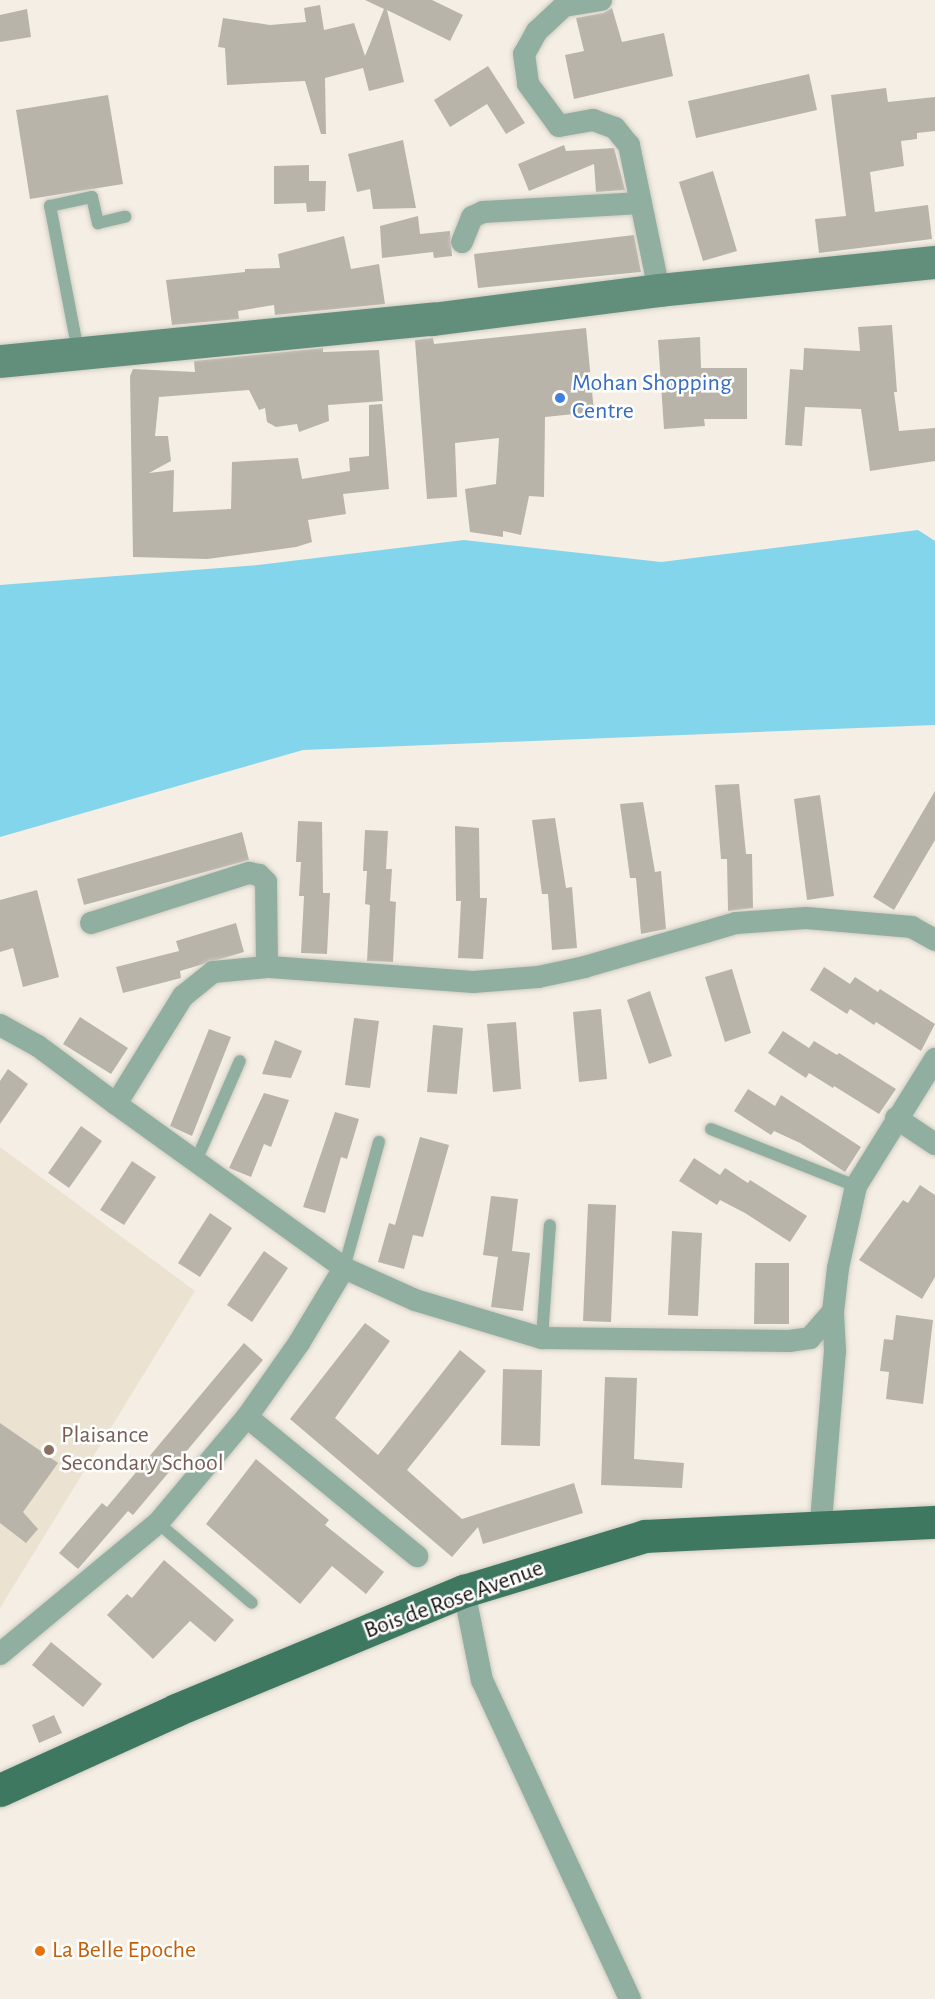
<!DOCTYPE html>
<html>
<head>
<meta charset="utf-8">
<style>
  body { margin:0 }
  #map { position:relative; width:935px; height:1999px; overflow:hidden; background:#f4eee4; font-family:"Alegreya Sans",sans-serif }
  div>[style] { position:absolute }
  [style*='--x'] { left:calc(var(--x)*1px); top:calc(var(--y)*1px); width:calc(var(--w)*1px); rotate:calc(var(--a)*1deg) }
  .built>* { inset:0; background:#ebe2d1 }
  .water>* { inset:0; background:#83d5eb }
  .building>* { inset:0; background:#b9b4aa }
  .roads { filter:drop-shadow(0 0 2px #d0cbc2) drop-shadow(0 0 2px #d0cbc2) }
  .service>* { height:12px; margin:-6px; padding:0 6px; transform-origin:6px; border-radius:6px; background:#91afa1 }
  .minor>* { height:22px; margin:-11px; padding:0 11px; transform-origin:11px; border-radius:11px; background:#91afa1 }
  .secondary>* { height:33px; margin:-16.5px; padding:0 16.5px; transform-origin:16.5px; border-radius:16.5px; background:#628f7b }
  .primary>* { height:33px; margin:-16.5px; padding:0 16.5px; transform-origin:16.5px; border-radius:16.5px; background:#3e7861 }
  .dots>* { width:16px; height:16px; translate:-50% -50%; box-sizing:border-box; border:3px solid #fff; border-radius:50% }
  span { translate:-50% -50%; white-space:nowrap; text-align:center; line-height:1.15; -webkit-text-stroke:5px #fff; paint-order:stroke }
  .shop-label { font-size:24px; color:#366cbe }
  .left { translate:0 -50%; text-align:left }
  .education-label { font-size:24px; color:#785e54 }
  .street-label { font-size:24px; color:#151310 }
  .food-label { font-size:24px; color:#c56008 }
</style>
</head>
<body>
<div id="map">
  <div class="built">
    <div style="clip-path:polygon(0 1147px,195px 1291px,0 1608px)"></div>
  </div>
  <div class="water">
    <div style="clip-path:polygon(918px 530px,935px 541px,935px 725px,303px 750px,0 837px,0 585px,258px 565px,464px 540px,661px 562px)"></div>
  </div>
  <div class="building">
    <div style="clip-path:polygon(365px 0,432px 0,463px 15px,450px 41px,387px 10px,404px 82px,369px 91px,363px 68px,325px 78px,326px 134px,321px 134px,305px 81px,227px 85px,225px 48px,218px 47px,223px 18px,270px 25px,306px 22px,304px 8px,320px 5px,324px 30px,354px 23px,365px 56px,384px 9px)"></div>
    <div style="clip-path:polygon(612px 8px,622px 42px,664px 33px,673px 76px,574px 99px,565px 55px,584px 51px,576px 18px,603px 13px)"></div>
    <div style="clip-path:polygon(27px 9px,31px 37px,0 42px,0 15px)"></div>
    <div style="clip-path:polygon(488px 66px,525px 123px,506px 134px,487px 104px,450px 127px,434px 100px)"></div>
    <div style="clip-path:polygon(809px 74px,817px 110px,696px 138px,688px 101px)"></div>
    <div style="clip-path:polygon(886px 88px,888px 102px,935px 97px,935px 131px,917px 133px,917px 139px,901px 141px,904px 166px,870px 172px,875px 212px,928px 205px,932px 239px,819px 253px,815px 219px,846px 216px,831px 95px)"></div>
    <div style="clip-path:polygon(108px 95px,123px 184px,30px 199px,16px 110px)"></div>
    <div style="clip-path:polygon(403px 140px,416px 208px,373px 209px,370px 189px,357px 192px,348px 154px)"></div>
    <div style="clip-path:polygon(564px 145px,566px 151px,614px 148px,625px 190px,596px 192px,594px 164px,529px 191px,518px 164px)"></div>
    <div style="clip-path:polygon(309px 165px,309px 181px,326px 181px,325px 211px,307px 212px,306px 203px,274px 204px,274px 166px)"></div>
    <div style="clip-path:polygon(713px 171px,737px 251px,703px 261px,679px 182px)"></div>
    <div style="clip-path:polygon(418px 216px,420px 234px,450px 231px,452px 256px,434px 258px,433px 252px,382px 258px,380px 226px)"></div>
    <div style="clip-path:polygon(634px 235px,641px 272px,478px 288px,474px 254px)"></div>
    <div style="clip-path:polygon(344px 236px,351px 269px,379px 264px,385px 304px,275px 315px,274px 305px,238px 311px,239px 319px,172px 325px,166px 280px,245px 272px,245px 269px,280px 268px,278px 254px)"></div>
    <div style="clip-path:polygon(892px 325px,897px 392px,894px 392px,899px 431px,935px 428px,935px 461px,870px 471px,861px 409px,805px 407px,802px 446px,785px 445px,790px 369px,803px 370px,804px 348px,860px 351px,858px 327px)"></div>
    <div style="clip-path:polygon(586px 328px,594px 412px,545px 417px,544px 497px,529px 496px,521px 535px,503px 531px,503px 537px,470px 532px,465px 489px,496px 484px,499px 438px,455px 443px,457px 497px,427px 499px,415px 340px,433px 338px,434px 344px)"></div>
    <div style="clip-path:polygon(700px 337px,701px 368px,747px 368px,747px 419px,704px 419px,705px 426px,664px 429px,658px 340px)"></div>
    <div style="clip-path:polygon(323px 348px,323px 352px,379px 350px,383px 401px,328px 405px,329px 421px,299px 432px,297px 424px,276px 427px,267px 422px,265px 408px,259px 410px,249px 390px,159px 397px,155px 436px,168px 436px,171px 461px,149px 473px,174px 470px,173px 512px,231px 509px,232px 462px,298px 458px,302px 479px,350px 471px,349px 458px,369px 456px,369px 405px,382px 404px,389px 489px,343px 494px,346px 514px,308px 520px,312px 542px,296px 547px,207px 559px,133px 557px,130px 376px,133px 369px,195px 372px,194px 361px)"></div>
    <div style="clip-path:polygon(739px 784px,746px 854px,752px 854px,753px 908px,728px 911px,727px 859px,721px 859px,715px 785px)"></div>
    <div style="clip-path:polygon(935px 791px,935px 840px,894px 910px,873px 897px)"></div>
    <div style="clip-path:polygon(820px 795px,834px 896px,807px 900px,794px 799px)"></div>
    <div style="clip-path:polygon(643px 802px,655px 872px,661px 871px,666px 929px,641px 934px,636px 878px,630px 878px,620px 804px)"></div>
    <div style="clip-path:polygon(555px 818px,566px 888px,572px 887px,577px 948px,552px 950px,548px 894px,542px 894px,532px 820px)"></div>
    <div style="clip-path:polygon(298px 821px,322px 822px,323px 893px,330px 893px,327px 954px,301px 953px,304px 896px,299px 896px,301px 862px,296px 862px)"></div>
    <div style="clip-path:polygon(455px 826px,479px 828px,480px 898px,487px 898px,483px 959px,458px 958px,461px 901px,456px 901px)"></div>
    <div style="clip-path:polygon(365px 830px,388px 831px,386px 869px,392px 869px,390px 901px,396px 902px,393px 962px,367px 961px,370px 905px,365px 904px,367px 871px,363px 871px)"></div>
    <div style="clip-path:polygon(242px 832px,249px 860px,84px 905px,77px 879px)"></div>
    <div style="clip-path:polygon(37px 890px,59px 977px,23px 987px,13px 948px,0 952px,0 900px)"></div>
    <div style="clip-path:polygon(236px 923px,244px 952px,180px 971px,181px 978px,123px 993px,116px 967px,179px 951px,176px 941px)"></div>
    <div style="clip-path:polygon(824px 967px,850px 984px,855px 977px,878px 992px,880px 989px,935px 1024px,921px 1051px,876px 1022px,874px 1025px,850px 1009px,847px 1014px,810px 990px)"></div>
    <div style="clip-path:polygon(732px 969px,751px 1033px,725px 1042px,705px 977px)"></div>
    <div style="clip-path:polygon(650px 991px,672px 1056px,649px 1064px,627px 1000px)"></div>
    <div style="clip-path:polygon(601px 1009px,607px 1079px,579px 1082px,573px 1012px)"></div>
    <div style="clip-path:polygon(80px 1017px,128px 1048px,111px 1074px,63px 1044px)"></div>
    <div style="clip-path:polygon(354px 1018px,379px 1021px,370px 1088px,345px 1085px)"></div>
    <div style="clip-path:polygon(516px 1022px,521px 1089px,493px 1092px,487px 1024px)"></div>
    <div style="clip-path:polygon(433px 1025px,463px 1028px,457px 1094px,427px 1092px)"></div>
    <div style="clip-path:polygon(209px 1029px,231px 1037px,192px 1136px,170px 1126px)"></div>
    <div style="clip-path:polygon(783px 1031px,809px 1048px,814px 1041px,837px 1055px,839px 1053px,896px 1089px,879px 1114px,834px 1086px,833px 1088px,809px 1073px,806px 1078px,768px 1053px)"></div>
    <div style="clip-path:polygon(275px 1040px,302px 1051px,291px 1078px,262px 1074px)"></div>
    <div style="clip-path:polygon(8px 1069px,28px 1084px,0 1124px,0 1081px)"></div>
    <div style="clip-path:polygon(748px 1089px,775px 1106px,781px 1095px,861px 1147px,845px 1172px,800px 1143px,774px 1131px,771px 1135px,734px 1111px)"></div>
    <div style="clip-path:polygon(264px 1093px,289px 1100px,271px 1147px,264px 1144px,251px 1177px,229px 1168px)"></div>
    <div style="clip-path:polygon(335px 1112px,359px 1119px,347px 1159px,341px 1157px,325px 1213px,303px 1207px)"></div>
    <div style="clip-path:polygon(81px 1126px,102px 1141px,69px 1188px,48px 1173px)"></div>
    <div style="clip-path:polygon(420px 1137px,449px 1145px,423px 1237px,413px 1235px,404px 1269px,378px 1262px,389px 1223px,395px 1225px)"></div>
    <div style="clip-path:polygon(694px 1158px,720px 1175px,725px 1168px,748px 1183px,750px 1180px,807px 1216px,790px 1242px,745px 1213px,720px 1200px,717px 1205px,679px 1181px)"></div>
    <div style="clip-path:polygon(132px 1161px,156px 1177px,124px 1225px,100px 1210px)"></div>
    <div style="clip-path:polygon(920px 1185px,935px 1195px,935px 1277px,922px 1299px,859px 1260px,903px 1200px,908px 1203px)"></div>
    <div style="clip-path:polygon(491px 1196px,518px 1199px,512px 1251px,530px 1253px,523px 1311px,491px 1307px,498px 1257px,483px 1255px)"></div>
    <div style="clip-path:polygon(588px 1204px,616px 1205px,611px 1322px,583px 1321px)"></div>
    <div style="clip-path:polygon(210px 1213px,232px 1228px,200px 1277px,178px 1263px)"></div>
    <div style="clip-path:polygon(672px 1231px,702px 1233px,698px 1316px,668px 1315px)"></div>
    <div style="clip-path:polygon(264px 1251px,288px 1268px,252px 1322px,227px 1305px)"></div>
    <div style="clip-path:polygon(755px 1263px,789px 1263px,789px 1324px,754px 1324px)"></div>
    <div style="clip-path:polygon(896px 1315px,933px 1320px,923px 1404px,886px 1399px,889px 1372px,880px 1371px,884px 1339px,893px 1340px)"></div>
    <div style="clip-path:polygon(365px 1323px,390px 1341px,335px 1418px,378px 1455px,460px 1350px,486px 1371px,407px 1470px,462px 1519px,574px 1483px,583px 1513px,483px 1544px,478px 1527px,452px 1557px,290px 1419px)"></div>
    <div style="clip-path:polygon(244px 1343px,263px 1360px,133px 1515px,128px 1511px,78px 1569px,59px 1553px,102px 1503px,107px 1507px)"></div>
    <div style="clip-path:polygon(503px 1369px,542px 1370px,540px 1446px,501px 1445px)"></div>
    <div style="clip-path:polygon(605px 1377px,637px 1378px,634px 1459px,684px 1463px,682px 1488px,601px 1485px)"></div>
    <div style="clip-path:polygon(0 1423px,58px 1463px,23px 1512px,38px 1529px,26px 1543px,0 1523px)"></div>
    <div style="clip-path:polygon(256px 1459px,329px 1520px,325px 1525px,384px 1572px,366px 1594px,332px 1566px,300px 1604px,206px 1524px)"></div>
    <div style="clip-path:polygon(164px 1560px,234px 1620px,215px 1642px,190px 1621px,153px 1659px,107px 1615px,127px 1594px,132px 1598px)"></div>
    <div style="clip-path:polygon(51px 1642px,102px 1684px,83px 1707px,32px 1665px)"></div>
    <div style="clip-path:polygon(54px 1715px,62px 1733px,39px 1743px,32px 1725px)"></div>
  </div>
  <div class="roads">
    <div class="service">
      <div style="--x:78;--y:351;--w:148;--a:-100.9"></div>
      <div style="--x:50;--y:206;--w:43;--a:-12.1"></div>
      <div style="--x:92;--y:197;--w:27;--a:77"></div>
      <div style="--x:98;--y:223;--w:28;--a:-13"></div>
      <div style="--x:711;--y:1129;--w:156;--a:21.5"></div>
      <div style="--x:196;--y:1161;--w:109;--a:-66.3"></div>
      <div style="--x:344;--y:1268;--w:131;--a:-74.5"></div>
      <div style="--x:542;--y:1338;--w:113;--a:-86"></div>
      <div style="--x:158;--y:1523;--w:123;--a:40.4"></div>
    </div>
    <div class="minor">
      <div style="--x:601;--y:0;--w:37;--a:171"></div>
      <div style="--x:564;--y:6;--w:37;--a:137"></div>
      <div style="--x:537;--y:31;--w:26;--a:119"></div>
      <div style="--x:524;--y:54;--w:30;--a:82"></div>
      <div style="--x:528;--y:84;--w:52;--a:53.6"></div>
      <div style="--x:559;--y:126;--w:35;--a:-10"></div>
      <div style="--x:593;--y:120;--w:23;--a:20"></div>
      <div style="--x:615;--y:128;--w:22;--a:51"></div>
      <div style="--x:629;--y:145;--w:148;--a:78.3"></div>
      <div style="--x:462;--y:242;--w:27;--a:-68"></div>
      <div style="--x:472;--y:217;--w:12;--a:-24"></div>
      <div style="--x:483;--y:212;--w:158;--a:-3.3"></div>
      <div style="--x:91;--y:923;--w:166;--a:-17.6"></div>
      <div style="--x:249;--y:873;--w:10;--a:11"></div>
      <div style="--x:259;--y:875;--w:10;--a:45"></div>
      <div style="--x:266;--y:882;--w:85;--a:89.3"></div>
      <div style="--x:935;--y:940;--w:26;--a:-151"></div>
      <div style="--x:912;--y:927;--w:106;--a:-175.1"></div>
      <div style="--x:806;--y:918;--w:70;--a:175.9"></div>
      <div style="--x:736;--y:923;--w:157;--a:163.8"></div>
      <div style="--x:585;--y:967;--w:48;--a:168"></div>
      <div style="--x:538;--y:977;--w:65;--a:175.6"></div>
      <div style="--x:473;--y:982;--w:207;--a:-175.8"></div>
      <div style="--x:267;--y:967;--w:54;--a:174.7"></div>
      <div style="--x:213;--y:972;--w:38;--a:141"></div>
      <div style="--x:183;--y:996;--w:127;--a:121.8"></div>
      <div style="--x:116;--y:1104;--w:281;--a:35.7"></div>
      <div style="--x:344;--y:1268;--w:78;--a:24.3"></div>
      <div style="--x:415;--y:1300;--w:133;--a:16.7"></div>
      <div style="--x:542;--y:1338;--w:247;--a:0.7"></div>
      <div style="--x:789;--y:1341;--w:21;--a:-8"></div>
      <div style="--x:810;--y:1338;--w:35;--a:-49"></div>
      <div style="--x:833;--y:1312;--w:44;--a:-83.5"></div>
      <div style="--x:838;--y:1268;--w:84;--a:-77.6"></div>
      <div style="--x:856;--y:1186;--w:150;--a:-58.1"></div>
      <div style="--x:0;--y:1025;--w:43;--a:28.9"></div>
      <div style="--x:38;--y:1046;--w:97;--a:36.6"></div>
      <div style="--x:896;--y:1118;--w:47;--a:33.7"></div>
      <div style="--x:247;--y:1417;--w:220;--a:39.3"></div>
      <div style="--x:821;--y:1521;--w:171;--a:-85.3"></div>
      <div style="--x:835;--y:1351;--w:39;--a:-93"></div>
      <div style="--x:464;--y:1591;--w:91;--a:78.6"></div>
      <div style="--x:482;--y:1680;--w:352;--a:65.1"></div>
      <div style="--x:0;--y:1654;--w:205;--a:-39.7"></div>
      <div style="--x:158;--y:1523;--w:138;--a:-50"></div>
      <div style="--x:247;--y:1417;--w:90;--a:-54.9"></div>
      <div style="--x:299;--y:1343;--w:87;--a:-59"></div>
    </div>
    <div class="secondary">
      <div style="--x:0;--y:361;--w:434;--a:-5.6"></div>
      <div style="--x:432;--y:319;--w:229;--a:-7.3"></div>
      <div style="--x:659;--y:290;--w:277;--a:-5.8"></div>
    </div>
    <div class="primary">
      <div style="--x:0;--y:1790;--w:193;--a:-24.4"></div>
      <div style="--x:176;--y:1710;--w:312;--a:-22.5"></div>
      <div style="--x:464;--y:1591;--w:189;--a:-16.9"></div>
      <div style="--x:645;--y:1536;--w:290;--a:-2.8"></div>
    </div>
  </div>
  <div class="dots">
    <div style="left:560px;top:398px;background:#3f7fe0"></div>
    <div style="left:49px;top:1450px;background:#8d6e63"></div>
    <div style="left:40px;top:1951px;background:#e8710a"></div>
  </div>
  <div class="shop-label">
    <span class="left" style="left:572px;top:398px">Mohan Shopping<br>Centre</span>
  </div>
  <div class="education-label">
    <span class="left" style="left:61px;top:1450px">Plaisance<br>Secondary School</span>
  </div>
  <div class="street-label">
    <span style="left:454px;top:1600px;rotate:-20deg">Bois de Rose Avenue</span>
  </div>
  <div class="food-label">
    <span class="left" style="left:52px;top:1951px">La Belle Epoche</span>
  </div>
</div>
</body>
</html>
